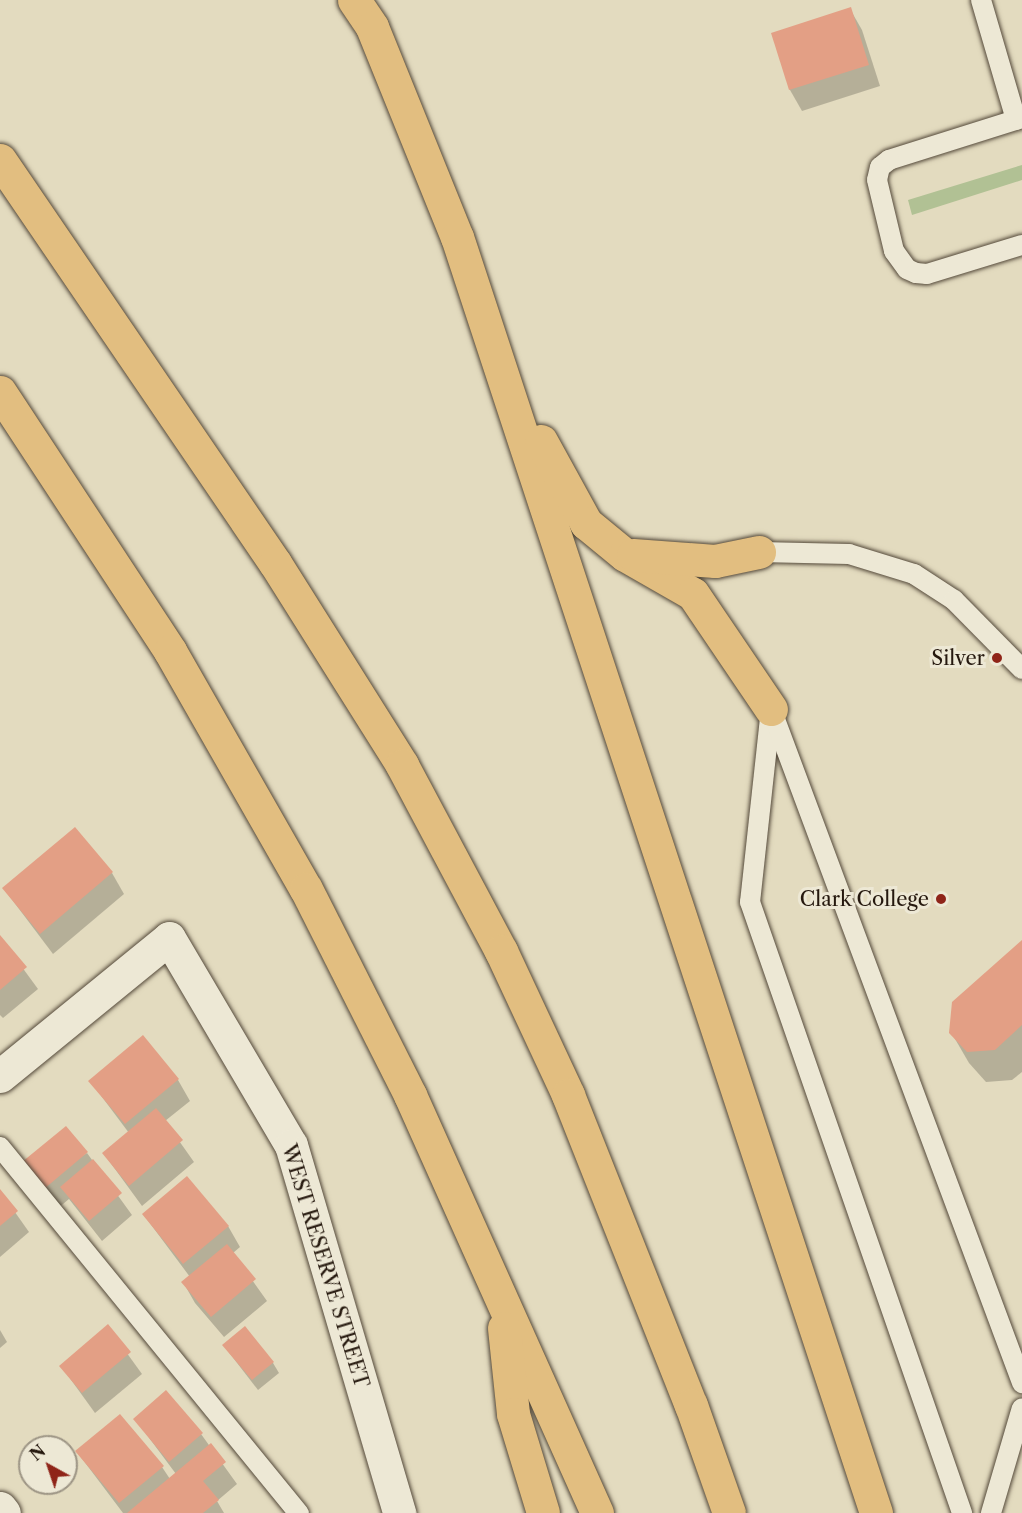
<!DOCTYPE html>
<html>
<head>
<meta charset="utf-8">
<style>
  body { margin:0 }
  #map { position:relative; width:1022px; height:1513px; overflow:hidden; background:#e3dbbf; font-family:"Libre Caslon Text",serif }
  div>[style] { position:absolute }
  [style*='--x'] { left:calc(var(--x)*1px); top:calc(var(--y)*1px); width:calc(var(--w)*1px); rotate:calc(var(--a)*1deg) }
  .green>* { inset:0; background:#b1c194 }
  .shadow>* { inset:0; background:#0003 }
  .building>* { inset:0; background:#e39f85 }
  .roads { filter:drop-shadow(0 0 2px #54493a) drop-shadow(0 0 2px #54493a) }
  .service>* { height:20px; margin:-10px; padding:0 10px; transform-origin:10px; border-radius:10px; background:#ede8d5 }
  .minor>* { height:33px; margin:-16.5px; padding:0 16.5px; transform-origin:16.5px; border-radius:16.5px; background:#ede8d5 }
  .motorway>* { height:33px; margin:-16.5px; padding:0 16.5px; transform-origin:16.5px; border-radius:16.5px; background:#e2be80 }
  .dots>* { width:16px; height:16px; translate:-50% -50%; box-sizing:border-box; border:3px solid #ede8d5; border-radius:50% }
  span { translate:-50% -50%; white-space:nowrap; text-align:center; line-height:1.15; -webkit-text-stroke:6px #ede8d5; paint-order:stroke }
  .poi-label { font-size:20px; color:#25180e }
  .right { translate:-100% -50%; text-align:right }
  .street-label { font-size:20px; color:#25180e }
  .north { position:absolute; left:18px; top:1435px; width:60px; height:60px; box-sizing:border-box; background:#ede8d5; border:2px solid #9d9585; border-radius:50%; rotate:320deg; font-size:16px; font-weight:700; line-height:24px; text-align:center; color:#25180e }
  .north::after { content:''; display:block; margin:auto; width:21px; height:27px; background:#8f2418; clip-path:polygon(50% 0,100% 100%,50% 72%,0 100%) }
</style>
</head>
<body>
<div id="map">
  <div class="green">
    <div style="clip-path:polygon(1022px 165px,1022px 180px,912px 215px,908px 200px)"></div>
  </div>
  <div class="shadow">
    <div style="clip-path:polygon(850px 9px,862px 30px,880px 86px,802px 111px,790px 90px,772px 34px)"></div>
    <div style="clip-path:polygon(112px 873px,124px 894px,53px 954px,4px 889px)"></div>
    <div style="clip-path:polygon(0 937px,38px 989px,3px 1018px,0 1015px)"></div>
    <div style="clip-path:polygon(1022px 942px,1022px 1072px,1012px 1080px,986px 1082px,969px 1063px,951px 1032px)"></div>
    <div style="clip-path:polygon(178px 1080px,190px 1101px,165px 1121px,194px 1162px,142px 1206px,104px 1154px,129px 1133px,90px 1081px)"></div>
    <div style="clip-path:polygon(87px 1153px,132px 1215px,102px 1241px,69px 1199px,57px 1209px,36px 1184px)"></div>
    <div style="clip-path:polygon(0 1191px,29px 1232px,0 1257px)"></div>
    <div style="clip-path:polygon(143px 1214px,228px 1226px,240px 1247px,233px 1253px,267px 1301px,224px 1337px,195px 1303px,183px 1282px,190px 1277px)"></div>
    <div style="clip-path:polygon(108px 1327px,142px 1374px,95px 1413px,61px 1366px)"></div>
    <div style="clip-path:polygon(0 1330px,7px 1342px,0 1348px)"></div>
    <div style="clip-path:polygon(224px 1346px,273px 1363px,279px 1373px,258px 1390px)"></div>
    <div style="clip-path:polygon(135px 1419px,201px 1434px,237px 1484px,217px 1501px,224px 1513px,123px 1513px,77px 1452px,162px 1467px,170px 1479px,176px 1474px)"></div>
  </div>
  <div class="building">
    <div style="clip-path:polygon(851px 7px,869px 65px,789px 90px,771px 33px)"></div>
    <div style="clip-path:polygon(75px 827px,113px 872px,40px 934px,2px 888px)"></div>
    <div style="clip-path:polygon(0 935px,27px 967px,0 990px)"></div>
    <div style="clip-path:polygon(1022px 940px,1022px 1025px,995px 1050px,967px 1052px,949px 1033px,952px 1002px)"></div>
    <div style="clip-path:polygon(143px 1035px,179px 1079px,125px 1124px,88px 1081px)"></div>
    <div style="clip-path:polygon(156px 1108px,183px 1140px,129px 1186px,102px 1153px)"></div>
    <div style="clip-path:polygon(66px 1126px,88px 1152px,44px 1189px,22px 1162px)"></div>
    <div style="clip-path:polygon(93px 1159px,122px 1193px,89px 1221px,60px 1187px)"></div>
    <div style="clip-path:polygon(187px 1176px,229px 1226px,183px 1264px,142px 1214px)"></div>
    <div style="clip-path:polygon(0 1189px,18px 1211px,0 1226px)"></div>
    <div style="clip-path:polygon(227px 1244px,256px 1279px,211px 1317px,181px 1282px)"></div>
    <div style="clip-path:polygon(108px 1324px,131px 1352px,82px 1393px,59px 1366px)"></div>
    <div style="clip-path:polygon(245px 1326px,274px 1362px,252px 1380px,222px 1345px)"></div>
    <div style="clip-path:polygon(166px 1390px,203px 1433px,169px 1462px,133px 1419px)"></div>
    <div style="clip-path:polygon(120px 1414px,164px 1466px,119px 1503px,75px 1451px)"></div>
    <div style="clip-path:polygon(211px 1443px,226px 1462px,203px 1481px,219px 1500px,203px 1513px,127px 1513px)"></div>
  </div>
  <div class="roads">
    <div class="service">
      <div style="--x:981;--y:0;--w:125;--a:73.7"></div>
      <div style="--x:1022;--y:118;--w:139;--a:162.5"></div>
      <div style="--x:889;--y:160;--w:11;--a:142"></div>
      <div style="--x:880;--y:167;--w:13;--a:103"></div>
      <div style="--x:877;--y:180;--w:73;--a:76.5"></div>
      <div style="--x:894;--y:251;--w:22;--a:54"></div>
      <div style="--x:907;--y:269;--w:10;--a:24"></div>
      <div style="--x:916;--y:273;--w:11;--a:5"></div>
      <div style="--x:927;--y:274;--w:99;--a:-17"></div>
      <div style="--x:759;--y:552;--w:90;--a:1.3"></div>
      <div style="--x:849;--y:554;--w:68;--a:17.1"></div>
      <div style="--x:914;--y:574;--w:48;--a:33"></div>
      <div style="--x:954;--y:600;--w:97;--a:45.4"></div>
      <div style="--x:771;--y:709;--w:194;--a:96.2"></div>
      <div style="--x:750;--y:902;--w:647;--a:70.86"></div>
      <div style="--x:773;--y:714;--w:714;--a:69.58"></div>
      <div style="--x:0;--y:1147;--w:473;--a:50.8"></div>
      <div style="--x:991;--y:1513;--w:109;--a:-73.6"></div>
    </div>
    <div class="minor">
      <div style="--x:0;--y:1076;--w:218;--a:-39.2"></div>
      <div style="--x:169;--y:938;--w:240;--a:59.5"></div>
      <div style="--x:291;--y:1145;--w:384;--a:73.6"></div>
      <div style="--x:0;--y:1508;--w:6;--a:51"></div>
    </div>
    <div class="motorway">
      <div style="--x:354;--y:0;--w:32;--a:56"></div>
      <div style="--x:372;--y:27;--w:227;--a:68"></div>
      <div style="--x:457;--y:237;--w:1343;--a:71.82"></div>
      <div style="--x:0;--y:160;--w:488;--a:55.7"></div>
      <div style="--x:275;--y:563;--w:239;--a:57.8"></div>
      <div style="--x:402;--y:765;--w:211;--a:62"></div>
      <div style="--x:501;--y:951;--w:159;--a:65"></div>
      <div style="--x:568;--y:1095;--w:334;--a:68.4"></div>
      <div style="--x:691;--y:1405;--w:114;--a:70.6"></div>
      <div style="--x:0;--y:392;--w:310;--a:56.7"></div>
      <div style="--x:170;--y:651;--w:274;--a:60.3"></div>
      <div style="--x:306;--y:889;--w:231;--a:63.2"></div>
      <div style="--x:410;--y:1095;--w:458;--a:65.9"></div>
      <div style="--x:541;--y:441;--w:94;--a:61.2"></div>
      <div style="--x:586;--y:523;--w:50;--a:39.4"></div>
      <div style="--x:625;--y:555;--w:78;--a:29.8"></div>
      <div style="--x:693;--y:594;--w:139;--a:55.9"></div>
      <div style="--x:633;--y:555;--w:82;--a:4.2"></div>
      <div style="--x:715;--y:561;--w:45;--a:-11.6"></div>
      <div style="--x:504;--y:1328;--w:86;--a:84"></div>
      <div style="--x:513;--y:1414;--w:103;--a:73.1"></div>
    </div>
  </div>
  <div class="dots">
    <div style="left:997px;top:658px;background:#8f2418"></div>
    <div style="left:941px;top:899px;background:#8f2418"></div>
  </div>
  <div class="poi-label">
    <span class="right" style="left:985px;top:658px">Silver</span>
    <span class="right" style="left:929px;top:899px">Clark College</span>
  </div>
  <div class="street-label">
    <span style="left:325px;top:1266px;rotate:73deg">WEST RESERVE STREET</span>
  </div>
  <div class="north">N</div>
</div>
</body>
</html>
